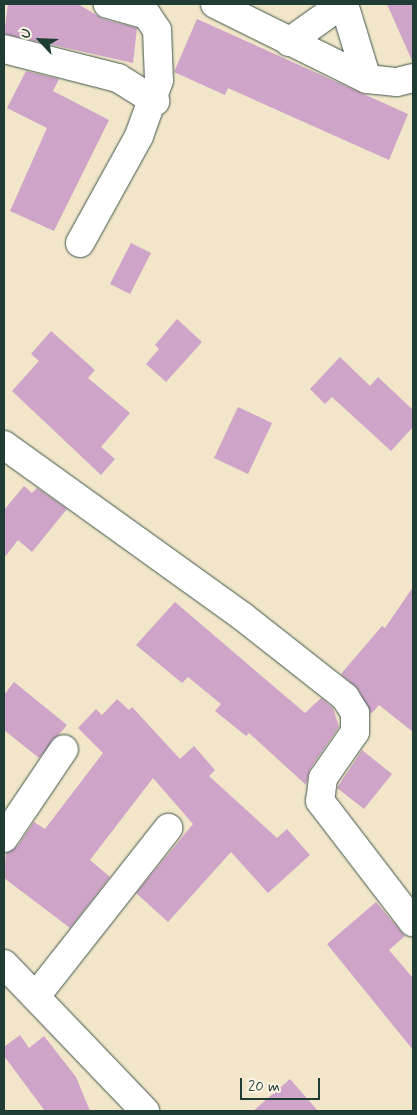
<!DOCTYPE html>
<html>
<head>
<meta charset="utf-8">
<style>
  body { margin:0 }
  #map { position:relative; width:417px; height:1115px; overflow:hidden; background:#f1e6c9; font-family:Mynerve,sans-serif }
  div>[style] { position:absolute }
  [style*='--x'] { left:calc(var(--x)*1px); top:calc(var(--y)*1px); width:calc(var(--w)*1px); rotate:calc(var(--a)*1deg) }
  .building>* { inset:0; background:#cea4c8 }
  .roads { filter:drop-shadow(0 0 1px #3e564a) drop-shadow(0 0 1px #3e564a) }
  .street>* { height:28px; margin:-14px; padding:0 14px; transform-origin:14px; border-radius:14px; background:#fff }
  span { translate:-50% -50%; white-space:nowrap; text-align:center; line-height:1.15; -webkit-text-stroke:4.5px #fcf5e5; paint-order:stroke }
  .frame { position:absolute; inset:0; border:5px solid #1f3d34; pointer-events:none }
  .north { position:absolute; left:15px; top:15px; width:50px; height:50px; -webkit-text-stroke:4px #fcf5e5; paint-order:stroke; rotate:295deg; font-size:14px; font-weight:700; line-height:20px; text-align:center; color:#1f3d34 }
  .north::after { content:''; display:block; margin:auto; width:18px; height:22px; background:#1f3d34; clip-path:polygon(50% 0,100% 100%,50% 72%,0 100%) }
  .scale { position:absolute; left:240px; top:1078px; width:80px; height:22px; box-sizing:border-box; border:2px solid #1f3d34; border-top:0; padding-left:6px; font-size:15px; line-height:18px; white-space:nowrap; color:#1f3d34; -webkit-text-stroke:4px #fcf5e5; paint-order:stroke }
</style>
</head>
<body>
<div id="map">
  <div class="building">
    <div style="clip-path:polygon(8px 4px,78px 4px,103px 19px,137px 28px,133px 63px,4px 34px)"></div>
    <div style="clip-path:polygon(387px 4px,413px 4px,413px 63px)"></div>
    <div style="clip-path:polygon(197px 19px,408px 114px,389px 160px,228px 88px,225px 95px,174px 72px)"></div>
    <div style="clip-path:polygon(26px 71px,59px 79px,53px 91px,109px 120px,54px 231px,10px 211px,47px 128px,7px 108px)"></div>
    <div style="clip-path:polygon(131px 243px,151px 253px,130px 294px,110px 284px)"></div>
    <div style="clip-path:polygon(177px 319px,202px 342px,166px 382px,146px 364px,159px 349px,155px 345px)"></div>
    <div style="clip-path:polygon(51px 331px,95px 370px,88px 378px,130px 413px,101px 447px,115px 459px,101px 475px,12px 391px,39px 361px,31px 354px)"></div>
    <div style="clip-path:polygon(340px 357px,370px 386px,378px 377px,413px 410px,413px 427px,391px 451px,332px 397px,325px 404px,310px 389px)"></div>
    <div style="clip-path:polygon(238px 407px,272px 423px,248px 474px,214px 458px)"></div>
    <div style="clip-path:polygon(24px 486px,32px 493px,37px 488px,67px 509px,32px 552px,18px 540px,4px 558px,4px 510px)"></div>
    <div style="clip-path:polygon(413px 587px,413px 732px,379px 705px,371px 714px,358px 689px,341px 674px,382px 626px,385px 628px)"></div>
    <div style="clip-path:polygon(175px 602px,305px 713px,321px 698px,333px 708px,339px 727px,310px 769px,306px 785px,249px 733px,246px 736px,215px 711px,221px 704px,188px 677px,182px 683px,136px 645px)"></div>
    <div style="clip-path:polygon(14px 682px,67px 725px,39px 758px,4px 730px,4px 695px)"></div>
    <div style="clip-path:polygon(117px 699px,129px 710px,132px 707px,180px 759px,194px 746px,215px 770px,209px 776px,277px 838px,287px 829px,310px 855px,268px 893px,231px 852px,168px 922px,136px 893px,193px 824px,153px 778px,90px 860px,110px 877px,70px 928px,4px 878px,6px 853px,17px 847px,34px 822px,45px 829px,103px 753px,78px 728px,96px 709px,102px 715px)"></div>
    <div style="clip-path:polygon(362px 750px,392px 774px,364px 809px,337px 788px)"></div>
    <div style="clip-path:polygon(376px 902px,405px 936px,389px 950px,413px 978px,413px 1050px,327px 944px)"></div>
    <div style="clip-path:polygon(20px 1035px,29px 1048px,44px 1036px,76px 1077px,90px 1111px,45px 1111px,4px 1056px,4px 1047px)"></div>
    <div style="clip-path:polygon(290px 1079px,318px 1111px,253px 1111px)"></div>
  </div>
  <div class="roads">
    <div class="street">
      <div style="--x:215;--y:4;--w:169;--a:26.3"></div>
      <div style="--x:367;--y:79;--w:30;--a:6"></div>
      <div style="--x:397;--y:82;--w:16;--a:-14"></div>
      <div style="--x:344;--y:4;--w:78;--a:73"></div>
      <div style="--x:289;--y:42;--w:65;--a:-35.6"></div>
      <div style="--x:4;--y:49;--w:118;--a:14.3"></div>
      <div style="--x:118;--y:78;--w:44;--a:31.9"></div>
      <div style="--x:80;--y:243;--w:122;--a:-61.1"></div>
      <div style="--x:139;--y:136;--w:59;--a:-70.3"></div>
      <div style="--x:159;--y:80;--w:50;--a:-92.3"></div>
      <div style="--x:157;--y:30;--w:18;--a:-124"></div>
      <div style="--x:147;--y:15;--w:41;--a:-164.2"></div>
      <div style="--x:4;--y:445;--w:293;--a:35.7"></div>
      <div style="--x:242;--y:616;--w:131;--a:38.2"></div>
      <div style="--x:345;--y:697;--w:19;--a:58"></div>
      <div style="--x:355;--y:713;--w:19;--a:90"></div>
      <div style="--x:355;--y:732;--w:56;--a:124.8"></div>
      <div style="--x:323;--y:778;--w:23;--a:97"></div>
      <div style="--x:320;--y:801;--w:153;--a:52.5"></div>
      <div style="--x:4;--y:838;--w:107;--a:-56"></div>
      <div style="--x:4;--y:964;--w:204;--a:46.2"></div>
      <div style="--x:36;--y:996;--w:214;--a:-51.8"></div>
    </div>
  </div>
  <div class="frame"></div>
  <div class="north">U</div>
  <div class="scale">20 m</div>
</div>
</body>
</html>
